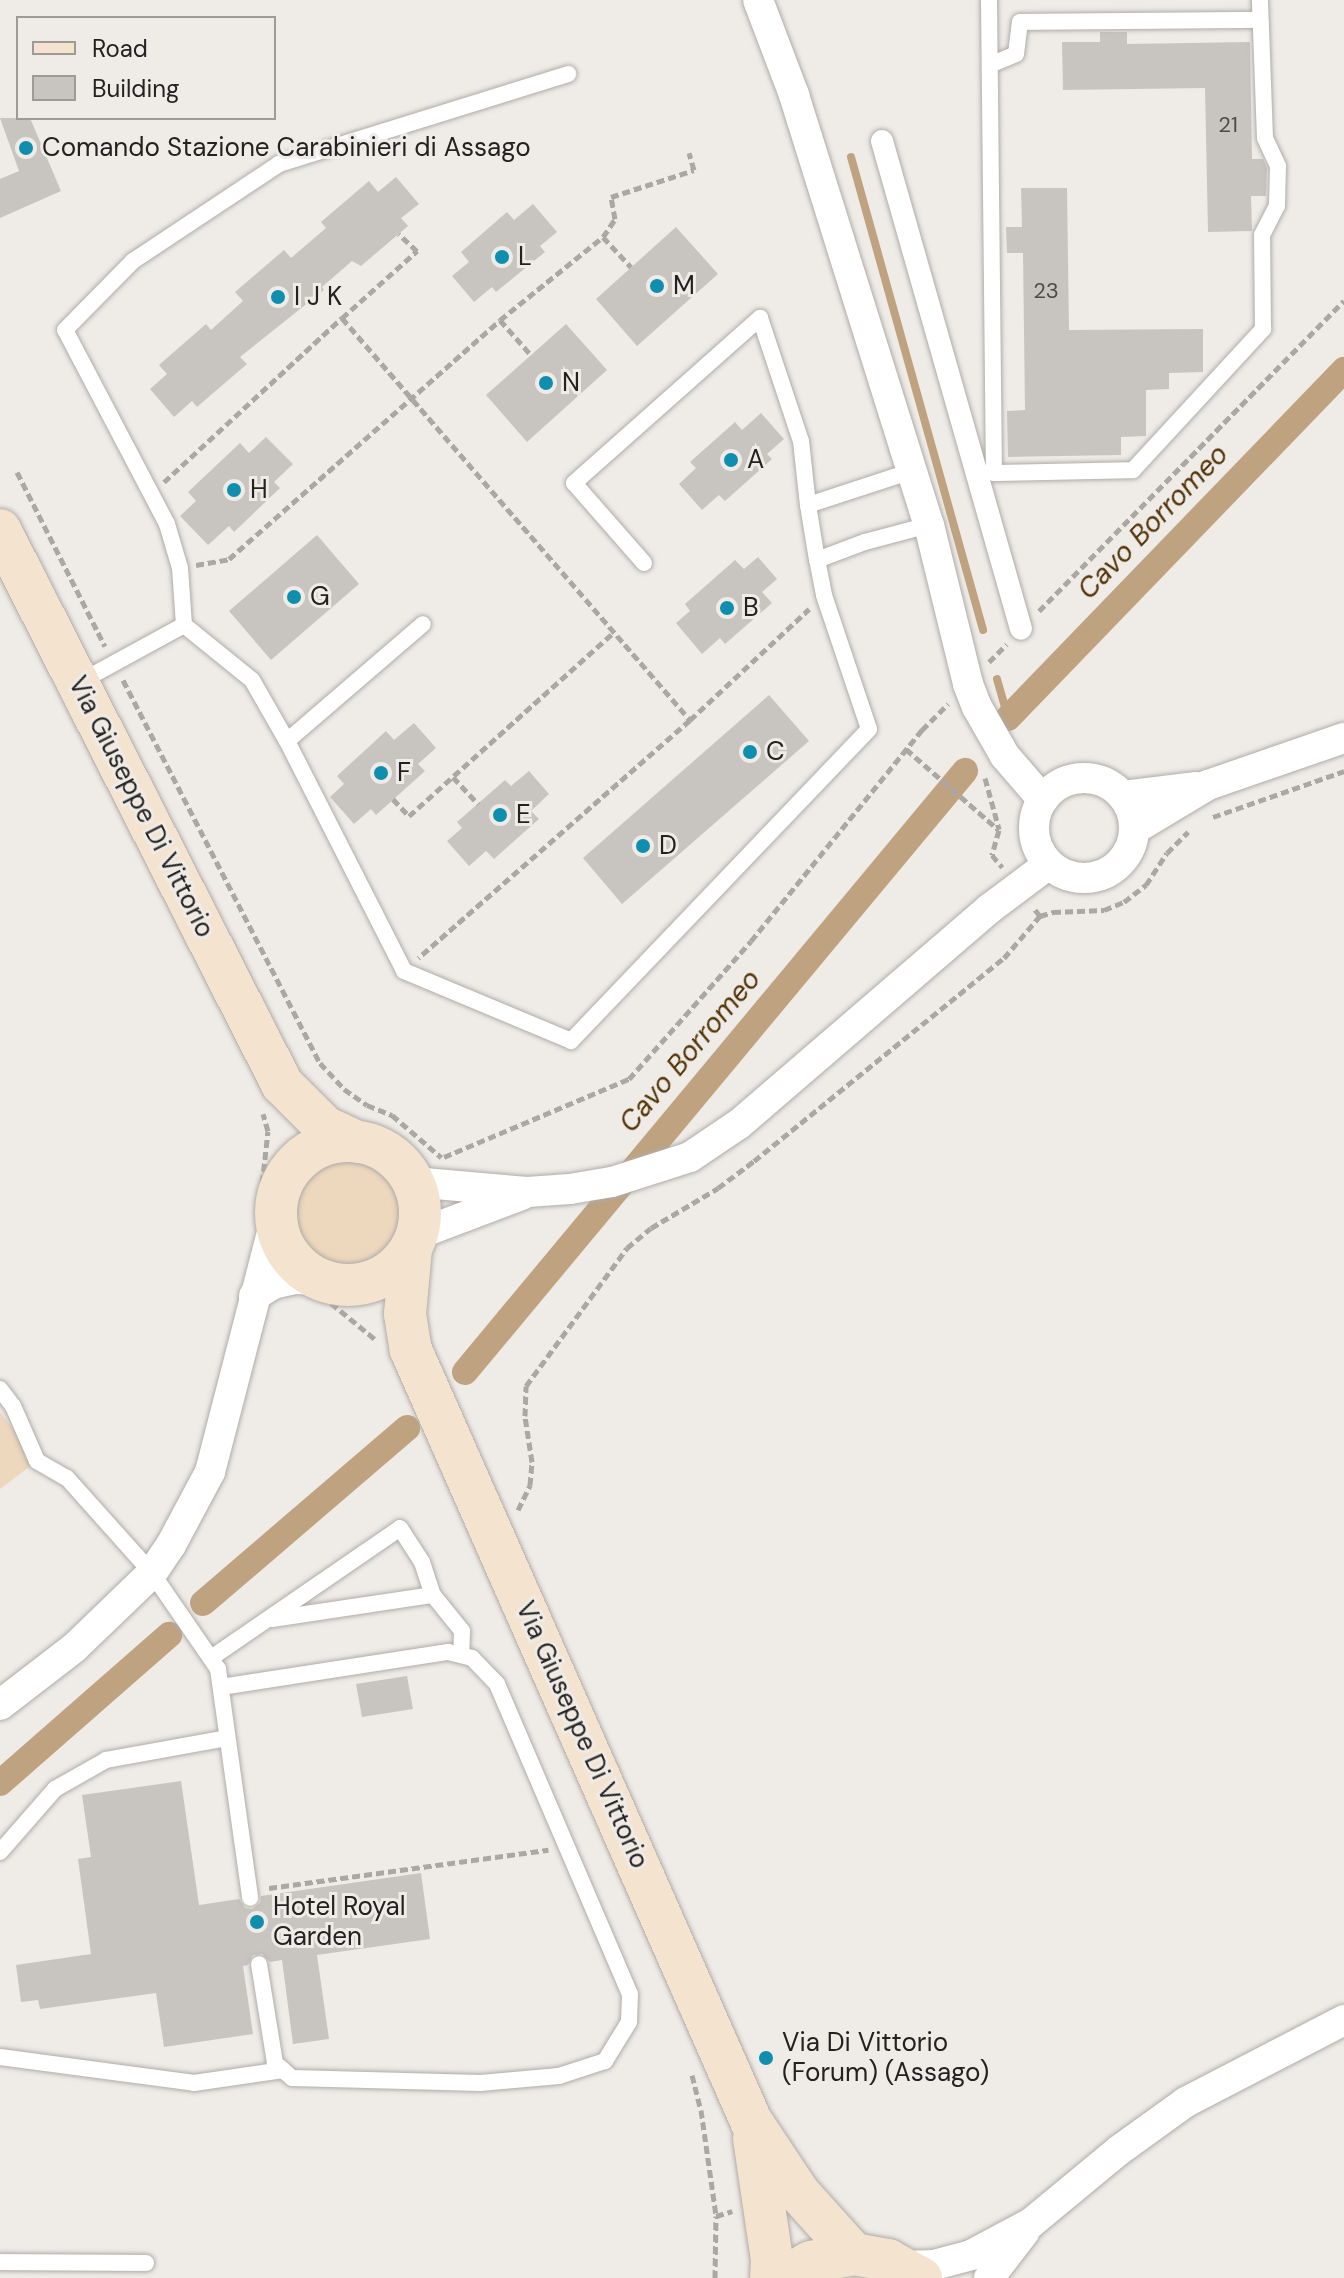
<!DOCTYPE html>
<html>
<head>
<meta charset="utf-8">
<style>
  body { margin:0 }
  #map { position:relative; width:1344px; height:2278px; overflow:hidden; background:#efebe7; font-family:"DM Sans",sans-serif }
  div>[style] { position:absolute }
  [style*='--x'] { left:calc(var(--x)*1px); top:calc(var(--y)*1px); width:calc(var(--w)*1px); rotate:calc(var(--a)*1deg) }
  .green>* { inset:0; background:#edd7bd }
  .round { border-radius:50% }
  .stream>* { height:8px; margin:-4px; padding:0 4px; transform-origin:4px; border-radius:4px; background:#bfa27f }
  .canal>* { height:26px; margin:-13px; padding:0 13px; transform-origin:13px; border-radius:13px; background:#bfa27f }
  .building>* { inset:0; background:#c8c5c1 }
  .path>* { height:5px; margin-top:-2.5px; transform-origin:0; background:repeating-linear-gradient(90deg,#aaa7a4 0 8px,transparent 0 12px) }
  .roads { filter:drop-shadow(0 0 2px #afaca8) drop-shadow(0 0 2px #afaca8) }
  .service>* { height:16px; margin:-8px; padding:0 8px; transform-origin:8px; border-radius:8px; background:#fff }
  .pedestrian>* { height:22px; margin:-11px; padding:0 11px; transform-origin:11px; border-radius:11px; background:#fff }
  .minor>* { height:30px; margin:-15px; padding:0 15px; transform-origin:15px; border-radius:15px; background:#fff }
  .minor>.ring { margin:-15px; padding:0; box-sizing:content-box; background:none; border:30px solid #fff; border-radius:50% }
  .secondary>* { height:42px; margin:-21px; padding:0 21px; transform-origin:21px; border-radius:21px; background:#f4e4cf }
  .secondary>.ring { margin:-21px; padding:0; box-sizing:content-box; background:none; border:42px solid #f4e4cf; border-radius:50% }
  .dots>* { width:22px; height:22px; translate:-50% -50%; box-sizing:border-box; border:4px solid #efebe7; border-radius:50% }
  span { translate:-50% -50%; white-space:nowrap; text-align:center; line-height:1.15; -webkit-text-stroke:6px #efebe7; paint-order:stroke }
  .number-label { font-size:22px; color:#4c4b49 }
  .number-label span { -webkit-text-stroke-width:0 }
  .poi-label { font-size:26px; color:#232221 }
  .left { translate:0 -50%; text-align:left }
  .street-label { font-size:26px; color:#232221 }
  .water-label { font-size:28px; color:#523406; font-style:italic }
  .legend { position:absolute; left:16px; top:16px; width:260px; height:104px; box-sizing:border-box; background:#efebe7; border:2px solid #9d9b98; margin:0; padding:10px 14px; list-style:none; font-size:24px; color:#232221 }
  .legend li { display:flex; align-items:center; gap:16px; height:40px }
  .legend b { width:40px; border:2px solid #9d9b98 }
</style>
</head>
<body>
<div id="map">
  <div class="green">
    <div class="round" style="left:292px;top:1157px;width:112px;height:112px"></div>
    <div style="clip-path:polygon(0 1412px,37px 1461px,0 1489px)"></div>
  </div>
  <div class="stream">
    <div style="--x:851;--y:157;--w:491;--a:74.4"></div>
    <div style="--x:997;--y:679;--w:41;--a:74.2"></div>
  </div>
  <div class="canal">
    <div style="--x:1008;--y:718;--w:484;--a:-46"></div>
    <div style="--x:465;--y:1372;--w:782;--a:-50.24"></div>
    <div style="--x:203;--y:1603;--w:269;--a:-40.6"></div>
    <div style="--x:0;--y:1783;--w:225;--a:-41.2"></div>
  </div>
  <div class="building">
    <div style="clip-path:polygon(1100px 32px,1127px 32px,1127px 44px,1250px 42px,1252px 159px,1263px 159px,1267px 168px,1266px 196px,1251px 196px,1252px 231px,1208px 232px,1205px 88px,1063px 90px,1062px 42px,1100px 42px)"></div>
    <div style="clip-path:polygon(0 118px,30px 118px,61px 191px,0 218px,0 179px,19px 171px)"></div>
    <div style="clip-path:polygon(396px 177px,419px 204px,401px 218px,408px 226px,361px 266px,352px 261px,322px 287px,324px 290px,240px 357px,247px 364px,197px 407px,192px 401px,174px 417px,150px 389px,167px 374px,159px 365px,206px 324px,211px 330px,243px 301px,235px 292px,284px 250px,291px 258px,326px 228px,321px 222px,369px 181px,378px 192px)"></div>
    <div style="clip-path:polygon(1021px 188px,1067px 188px,1069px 330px,1203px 329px,1203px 372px,1169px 373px,1169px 389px,1146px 390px,1146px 436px,1121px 437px,1121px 455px,1008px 457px,1007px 411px,1025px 410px,1023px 253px,1007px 253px,1006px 227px,1022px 227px)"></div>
    <div style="clip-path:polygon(533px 204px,557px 232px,540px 246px,545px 252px,496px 292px,492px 287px,474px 302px,452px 276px,469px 262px,461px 252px,507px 212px,514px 220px)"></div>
    <div style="clip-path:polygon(676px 227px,718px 274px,637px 346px,596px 299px)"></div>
    <div style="clip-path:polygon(566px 324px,607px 370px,527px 442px,486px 395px)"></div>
    <div style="clip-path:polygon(761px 413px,784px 439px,767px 454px,772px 459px,725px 501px,719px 495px,702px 510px,679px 484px,696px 468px,690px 462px,735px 422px,742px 430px)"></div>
    <div style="clip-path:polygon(266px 437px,293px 464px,274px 482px,280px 488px,234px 532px,229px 526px,208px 545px,180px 516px,196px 501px,188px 492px,240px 443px,249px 453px)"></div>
    <div style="clip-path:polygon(317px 535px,359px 584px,271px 660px,229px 611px)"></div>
    <div style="clip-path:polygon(758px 557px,777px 579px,762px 592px,772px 603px,725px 644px,720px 638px,702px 654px,676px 623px,690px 611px,685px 604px,735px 560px,744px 569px)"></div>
    <div style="clip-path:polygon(769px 695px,809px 741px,622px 904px,583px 858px)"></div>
    <div style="clip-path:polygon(414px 723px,436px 748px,418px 764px,425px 771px,376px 815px,371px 809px,354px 824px,330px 797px,344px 784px,337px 776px,386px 731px,394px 740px)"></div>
    <div style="clip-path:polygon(529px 771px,549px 794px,531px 811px,539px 819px,494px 859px,486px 851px,469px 866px,447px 841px,462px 828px,457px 822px,505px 780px,511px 786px)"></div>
    <div style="clip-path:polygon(407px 1676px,413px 1709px,362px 1717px,356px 1684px)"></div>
    <div style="clip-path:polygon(181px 1781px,199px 1905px,239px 1899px,245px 1908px,252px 1909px,260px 1903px,261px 1896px,421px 1873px,430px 1939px,317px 1955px,329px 2039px,293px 2044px,282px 1960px,270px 1962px,262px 1954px,253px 1955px,248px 1965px,243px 1966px,253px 2034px,164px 2047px,156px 1993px,40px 2009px,38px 2000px,21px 2002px,16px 1965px,91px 1954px,78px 1859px,91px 1857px,82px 1795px)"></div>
  </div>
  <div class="path">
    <div style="--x:603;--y:237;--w:41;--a:47"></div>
    <div style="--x:342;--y:318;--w:101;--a:-41.8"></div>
    <div style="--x:417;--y:251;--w:25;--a:-137"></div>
    <div style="--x:500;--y:320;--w:47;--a:48.5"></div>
    <div style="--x:17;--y:472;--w:195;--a:63.2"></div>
    <div style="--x:164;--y:482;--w:242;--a:-42.7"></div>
    <div style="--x:342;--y:318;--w:532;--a:49.12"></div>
    <div style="--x:690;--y:720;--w:361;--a:138.8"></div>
    <div style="--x:196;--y:565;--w:34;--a:-10"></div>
    <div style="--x:229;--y:559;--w:361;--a:-41.4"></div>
    <div style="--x:500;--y:320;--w:132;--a:-38.9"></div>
    <div style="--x:603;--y:237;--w:22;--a:-56"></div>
    <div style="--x:615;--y:219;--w:22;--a:-100"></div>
    <div style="--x:611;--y:197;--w:87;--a:-18"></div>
    <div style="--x:694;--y:170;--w:18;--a:-106"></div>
    <div style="--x:1039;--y:611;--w:435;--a:-45.5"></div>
    <div style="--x:989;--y:662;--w:25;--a:-45"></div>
    <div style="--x:123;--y:680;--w:431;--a:62.8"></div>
    <div style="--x:320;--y:1063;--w:35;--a:47"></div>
    <div style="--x:344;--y:1089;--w:28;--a:35"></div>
    <div style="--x:367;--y:1105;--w:27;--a:22"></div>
    <div style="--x:392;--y:1115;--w:65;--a:40.6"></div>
    <div style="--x:690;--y:720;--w:163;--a:-43"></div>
    <div style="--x:906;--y:749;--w:123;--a:41.1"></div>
    <div style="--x:999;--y:830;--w:26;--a:106"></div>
    <div style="--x:992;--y:855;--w:16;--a:50"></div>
    <div style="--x:453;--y:777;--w:37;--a:47"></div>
    <div style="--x:985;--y:778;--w:53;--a:74.6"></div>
    <div style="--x:393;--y:799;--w:23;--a:47"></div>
    <div style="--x:409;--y:816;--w:275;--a:-41.9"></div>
    <div style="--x:1213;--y:817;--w:139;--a:-19.3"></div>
    <div style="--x:1040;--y:916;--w:14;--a:-17"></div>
    <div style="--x:1053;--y:912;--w:51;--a:-2.2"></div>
    <div style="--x:1104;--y:910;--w:22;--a:-22"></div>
    <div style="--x:1124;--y:902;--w:28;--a:-38"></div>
    <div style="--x:1146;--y:885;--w:38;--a:-57"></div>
    <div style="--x:1167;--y:853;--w:30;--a:-45"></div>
    <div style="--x:444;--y:1157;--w:201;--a:-22.9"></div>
    <div style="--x:629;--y:1079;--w:184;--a:-48.5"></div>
    <div style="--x:751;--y:941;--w:272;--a:-51"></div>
    <div style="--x:922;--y:730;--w:37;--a:-45"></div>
    <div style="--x:261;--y:1195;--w:64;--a:-83.8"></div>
    <div style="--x:268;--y:1131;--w:18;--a:-106"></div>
    <div style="--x:331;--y:1303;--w:58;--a:39.4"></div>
    <div style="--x:518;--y:1510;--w:28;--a:-64"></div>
    <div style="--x:530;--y:1485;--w:23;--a:-85"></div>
    <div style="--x:532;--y:1462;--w:47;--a:-98.7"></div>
    <div style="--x:525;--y:1416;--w:30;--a:-88"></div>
    <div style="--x:526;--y:1386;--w:171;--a:-53.8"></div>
    <div style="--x:627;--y:1248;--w:31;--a:-40"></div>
    <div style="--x:651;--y:1228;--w:78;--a:-30.8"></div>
    <div style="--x:718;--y:1188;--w:45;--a:-36.9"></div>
    <div style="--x:754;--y:1161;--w:322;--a:-39.1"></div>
    <div style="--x:1004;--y:958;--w:55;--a:-49.4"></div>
    <div style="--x:1040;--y:916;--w:11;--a:-128"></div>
    <div style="--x:269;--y:1888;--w:282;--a:-7.8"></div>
    <div style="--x:692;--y:2075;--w:36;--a:76"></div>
    <div style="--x:701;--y:2110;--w:107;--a:81.9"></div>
    <div style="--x:715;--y:2278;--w:62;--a:-89.1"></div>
    <div style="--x:716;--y:2216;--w:17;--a:-17"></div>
  </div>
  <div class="roads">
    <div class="service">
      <div style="--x:989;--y:0;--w:473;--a:89.4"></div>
      <div style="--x:994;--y:473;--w:139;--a:-1.2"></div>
      <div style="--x:1133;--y:470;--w:192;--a:-47.3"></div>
      <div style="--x:1263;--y:329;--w:94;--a:-90.6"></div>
      <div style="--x:1262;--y:235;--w:33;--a:-63"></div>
      <div style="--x:1277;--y:206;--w:40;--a:-88.6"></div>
      <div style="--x:1278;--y:166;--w:31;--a:-115"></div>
      <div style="--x:1265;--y:138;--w:138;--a:-92.1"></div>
      <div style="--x:990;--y:65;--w:28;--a:-23"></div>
      <div style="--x:1016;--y:54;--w:32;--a:-83"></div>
      <div style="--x:1020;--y:22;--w:240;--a:-0.5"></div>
      <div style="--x:817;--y:560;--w:56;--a:-99.3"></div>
      <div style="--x:808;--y:505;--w:109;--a:-18.1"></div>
      <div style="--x:644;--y:563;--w:106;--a:-131.2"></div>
      <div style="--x:574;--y:483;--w:249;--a:-41.6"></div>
      <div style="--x:760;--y:318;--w:130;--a:71.6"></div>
      <div style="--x:801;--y:441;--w:64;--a:83.8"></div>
      <div style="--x:184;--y:625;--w:87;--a:39"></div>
      <div style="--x:252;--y:680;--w:70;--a:60.2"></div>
      <div style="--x:287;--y:741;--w:179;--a:-40.7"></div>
      <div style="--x:78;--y:683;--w:121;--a:-28.7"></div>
      <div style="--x:184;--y:625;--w:57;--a:-94"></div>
      <div style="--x:180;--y:568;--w:46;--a:-106.5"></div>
      <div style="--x:167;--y:524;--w:219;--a:-117.7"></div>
      <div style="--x:65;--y:330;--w:97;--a:-45.4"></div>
      <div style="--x:133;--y:261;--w:175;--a:-33.6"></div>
      <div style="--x:279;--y:164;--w:303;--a:-17.3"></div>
      <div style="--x:287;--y:741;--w:258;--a:63"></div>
      <div style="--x:404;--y:971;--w:181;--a:22.7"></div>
      <div style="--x:571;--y:1041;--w:431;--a:-46.3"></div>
      <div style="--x:869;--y:729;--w:141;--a:-108.6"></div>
      <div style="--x:824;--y:595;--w:36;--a:-101"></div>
      <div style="--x:817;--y:560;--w:51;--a:-20.6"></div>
      <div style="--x:865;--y:542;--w:66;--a:-14.9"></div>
      <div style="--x:0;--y:1389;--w:21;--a:53"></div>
      <div style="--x:13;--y:1406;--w:60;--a:66.4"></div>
      <div style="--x:37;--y:1461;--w:34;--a:30"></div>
      <div style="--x:67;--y:1478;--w:127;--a:48.2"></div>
      <div style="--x:152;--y:1573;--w:116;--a:55.5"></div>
      <div style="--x:218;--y:1669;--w:231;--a:82"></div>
      <div style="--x:272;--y:1619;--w:163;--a:-8.5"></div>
      <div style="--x:211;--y:1658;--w:229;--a:-34.5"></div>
      <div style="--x:400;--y:1528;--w:40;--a:57.1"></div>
      <div style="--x:422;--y:1562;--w:35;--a:72"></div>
      <div style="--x:433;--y:1595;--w:46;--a:51.1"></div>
      <div style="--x:462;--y:1631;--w:24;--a:92"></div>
      <div style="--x:221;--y:1687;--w:230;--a:-8.8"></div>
      <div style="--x:448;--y:1652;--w:25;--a:14"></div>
      <div style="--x:472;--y:1658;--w:36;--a:46"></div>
      <div style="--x:497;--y:1684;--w:337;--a:66.8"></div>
      <div style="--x:630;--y:1994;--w:28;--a:92"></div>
      <div style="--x:629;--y:2022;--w:46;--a:121.6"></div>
      <div style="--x:605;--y:2061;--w:48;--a:161.9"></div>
      <div style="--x:559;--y:2076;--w:79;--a:174.9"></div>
      <div style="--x:480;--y:2083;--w:188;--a:-178.5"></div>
      <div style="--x:292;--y:2078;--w:23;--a:-139"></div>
      <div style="--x:275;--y:2063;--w:100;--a:-99.2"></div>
      <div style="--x:0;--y:1852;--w:84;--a:-48.9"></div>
      <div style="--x:55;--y:1789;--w:59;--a:-29.6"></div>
      <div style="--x:106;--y:1760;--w:123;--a:-10.3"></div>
      <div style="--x:0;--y:2057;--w:196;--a:7.6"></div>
      <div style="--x:194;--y:2083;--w:90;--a:-8.3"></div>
      <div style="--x:0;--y:2262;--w:146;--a:0.4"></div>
    </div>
    <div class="pedestrian">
      <div style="--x:882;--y:141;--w:507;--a:74.1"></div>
    </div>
    <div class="minor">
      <div style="--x:758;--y:0;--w:102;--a:69.2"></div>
      <div style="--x:794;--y:95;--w:451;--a:72.6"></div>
      <div style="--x:929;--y:525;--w:164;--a:76.2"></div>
      <div style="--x:968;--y:684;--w:25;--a:69"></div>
      <div style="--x:977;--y:707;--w:56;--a:60.3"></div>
      <div style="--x:1005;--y:756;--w:58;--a:49.2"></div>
      <div class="ring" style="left:1034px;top:778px;width:70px;height:70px"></div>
      <div style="--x:1123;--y:796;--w:74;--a:-7"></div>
      <div style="--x:1135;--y:829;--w:85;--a:-31.1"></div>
      <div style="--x:1208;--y:785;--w:144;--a:-19.1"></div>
      <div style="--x:413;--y:1182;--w:114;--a:5"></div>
      <div style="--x:527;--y:1192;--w:43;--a:-4"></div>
      <div style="--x:570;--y:1189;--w:43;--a:-9.5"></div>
      <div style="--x:612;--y:1182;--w:82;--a:-17.8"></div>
      <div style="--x:690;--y:1157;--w:59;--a:-34"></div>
      <div style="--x:739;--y:1124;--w:330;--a:-40.7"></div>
      <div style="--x:989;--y:909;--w:75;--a:-36.9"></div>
      <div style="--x:416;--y:1235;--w:113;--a:-20.7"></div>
      <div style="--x:254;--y:1296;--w:22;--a:-32"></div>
      <div style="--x:273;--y:1284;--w:22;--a:-13"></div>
      <div style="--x:294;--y:1279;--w:27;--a:2"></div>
      <div style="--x:0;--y:1705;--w:93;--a:-37.6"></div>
      <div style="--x:74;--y:1648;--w:108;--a:-43.9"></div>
      <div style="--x:152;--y:1573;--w:34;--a:-56"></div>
      <div style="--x:171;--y:1545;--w:83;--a:-61.9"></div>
      <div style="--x:210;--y:1472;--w:264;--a:-75.5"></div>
      <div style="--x:902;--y:2266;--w:32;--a:-2"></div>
      <div style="--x:934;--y:2265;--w:38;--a:-15"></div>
      <div style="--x:971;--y:2255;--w:68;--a:-28.1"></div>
      <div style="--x:1031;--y:2223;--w:113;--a:-39.6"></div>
      <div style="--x:1118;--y:2151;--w:84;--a:-35.8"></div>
      <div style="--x:1186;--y:2102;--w:178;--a:-27.4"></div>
      <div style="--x:989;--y:2278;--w:59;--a:-52.5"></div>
    </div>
    <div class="secondary">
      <div style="--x:0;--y:530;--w:622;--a:63.02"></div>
      <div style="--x:282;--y:1084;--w:61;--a:45"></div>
      <div style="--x:325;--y:1127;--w:35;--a:25"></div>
      <div class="ring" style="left:276px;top:1141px;width:102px;height:102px"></div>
      <div style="--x:411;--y:1248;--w:66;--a:95.2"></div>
      <div style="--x:405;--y:1314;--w:36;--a:81"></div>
      <div style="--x:411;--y:1350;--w:843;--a:66.2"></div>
      <div style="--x:751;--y:2121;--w:87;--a:56.3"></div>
      <div style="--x:799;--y:2193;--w:82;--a:48"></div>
      <div style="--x:754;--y:2138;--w:123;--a:81.6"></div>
      <div style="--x:772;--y:2260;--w:18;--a:93"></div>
      <div style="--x:783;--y:2278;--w:32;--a:-30"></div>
      <div style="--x:811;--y:2262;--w:44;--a:-10.5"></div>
      <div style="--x:854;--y:2254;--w:35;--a:10"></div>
      <div style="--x:888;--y:2260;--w:38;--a:29"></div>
    </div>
  </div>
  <div class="dots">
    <div style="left:26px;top:148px;background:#0f8eae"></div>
    <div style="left:502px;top:257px;background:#0f8eae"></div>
    <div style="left:657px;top:286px;background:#0f8eae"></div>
    <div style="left:278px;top:297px;background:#0f8eae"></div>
    <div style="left:546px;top:383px;background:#0f8eae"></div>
    <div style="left:731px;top:460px;background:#0f8eae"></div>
    <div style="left:234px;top:490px;background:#0f8eae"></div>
    <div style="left:294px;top:597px;background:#0f8eae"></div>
    <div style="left:727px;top:608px;background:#0f8eae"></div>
    <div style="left:750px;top:752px;background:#0f8eae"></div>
    <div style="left:381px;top:773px;background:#0f8eae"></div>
    <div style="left:500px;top:815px;background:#0f8eae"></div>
    <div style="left:643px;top:846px;background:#0f8eae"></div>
    <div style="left:257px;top:1922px;background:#0f8eae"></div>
    <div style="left:766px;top:2058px;background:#0f8eae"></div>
  </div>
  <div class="number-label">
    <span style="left:1228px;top:125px">21</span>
    <span style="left:1046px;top:291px">23</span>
  </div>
  <div class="poi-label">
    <span class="left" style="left:42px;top:148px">Comando Stazione Carabinieri di Assago</span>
    <span class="left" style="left:518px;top:257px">L</span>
    <span class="left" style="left:673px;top:286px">M</span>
    <span class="left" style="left:294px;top:297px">I J K</span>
    <span class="left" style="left:562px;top:383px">N</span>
    <span class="left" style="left:747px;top:460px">A</span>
    <span class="left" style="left:250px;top:490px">H</span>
    <span class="left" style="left:310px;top:597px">G</span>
    <span class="left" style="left:743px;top:608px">B</span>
    <span class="left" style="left:766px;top:752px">C</span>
    <span class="left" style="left:397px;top:773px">F</span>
    <span class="left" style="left:516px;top:815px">E</span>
    <span class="left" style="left:659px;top:846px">D</span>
    <span class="left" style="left:273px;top:1922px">Hotel Royal<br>Garden</span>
    <span class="left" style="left:782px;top:2058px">Via Di Vittorio<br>(Forum) (Assago)</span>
  </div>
  <div class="street-label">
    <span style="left:141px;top:807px;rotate:63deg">Via Giuseppe Di Vittorio</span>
    <span style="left:582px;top:1735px;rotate:66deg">Via Giuseppe Di Vittorio</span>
  </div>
  <div class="water-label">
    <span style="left:1153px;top:522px;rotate:-46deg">Cavo Borromeo</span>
    <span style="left:690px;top:1051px;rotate:-50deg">Cavo Borromeo</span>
  </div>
  <ul class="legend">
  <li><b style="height:10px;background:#f4e4cf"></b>Road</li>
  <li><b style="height:22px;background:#c8c5c1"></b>Building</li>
  </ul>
</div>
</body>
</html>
